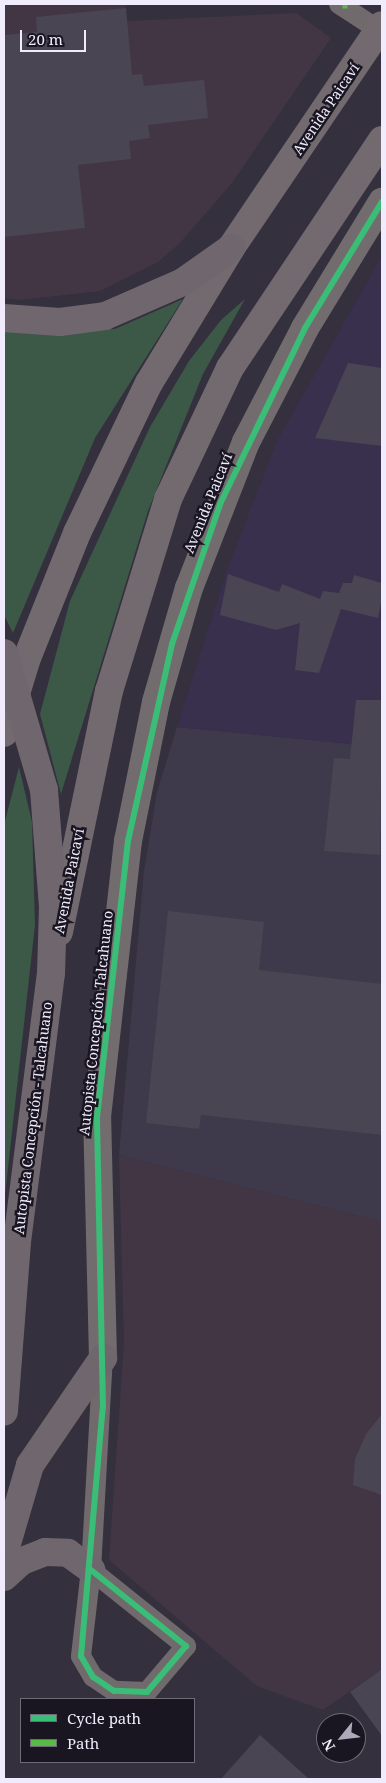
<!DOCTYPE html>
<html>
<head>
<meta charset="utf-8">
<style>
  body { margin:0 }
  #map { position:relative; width:386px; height:1783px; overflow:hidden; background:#34303e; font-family:"Noto Serif",serif }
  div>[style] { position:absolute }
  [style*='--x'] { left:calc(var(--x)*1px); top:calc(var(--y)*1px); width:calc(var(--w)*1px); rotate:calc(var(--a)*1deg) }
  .commercial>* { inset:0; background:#3f3a4b }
  .built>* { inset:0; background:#39304e }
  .education>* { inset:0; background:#423645 }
  .green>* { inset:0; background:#3c5847 }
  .building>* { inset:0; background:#494552 }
  .street>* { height:20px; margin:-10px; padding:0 10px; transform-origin:10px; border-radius:10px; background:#706a6c }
  .secondary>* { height:28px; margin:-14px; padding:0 14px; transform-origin:14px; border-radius:14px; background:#736c6f }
  .primary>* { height:28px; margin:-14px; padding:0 14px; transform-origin:14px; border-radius:14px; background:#726a6f }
  .highway>* { height:28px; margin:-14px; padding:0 14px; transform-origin:14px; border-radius:14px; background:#6f676d }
  .quiet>* { height:5px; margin-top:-2.5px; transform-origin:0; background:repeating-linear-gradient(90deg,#58b947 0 10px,transparent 0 15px) }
  .cycleway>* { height:6px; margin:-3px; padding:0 3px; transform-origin:3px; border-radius:3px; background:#3abd76 }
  span { translate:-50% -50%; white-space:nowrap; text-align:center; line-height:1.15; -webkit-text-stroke:5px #191521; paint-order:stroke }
  .street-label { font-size:14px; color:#f1ecfd }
  .frame { position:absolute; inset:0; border:5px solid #f1ecfd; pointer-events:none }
  .legend { position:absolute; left:20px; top:1698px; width:175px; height:65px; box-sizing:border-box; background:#191521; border:1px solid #6f6b79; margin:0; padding:6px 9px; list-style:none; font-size:15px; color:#f1ecfd }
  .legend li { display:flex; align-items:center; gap:10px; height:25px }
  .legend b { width:25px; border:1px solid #6f6b79 }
  .north { position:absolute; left:316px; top:1713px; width:50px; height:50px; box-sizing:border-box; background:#191521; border:1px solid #6f6b79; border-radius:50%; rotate:241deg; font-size:14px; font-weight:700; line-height:20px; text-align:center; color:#f1ecfd }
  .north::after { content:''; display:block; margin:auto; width:18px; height:22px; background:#afaaba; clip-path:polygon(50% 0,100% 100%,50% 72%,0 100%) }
  .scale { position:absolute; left:20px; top:30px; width:66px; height:22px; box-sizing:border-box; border:2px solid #f1ecfd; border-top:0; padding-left:6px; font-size:15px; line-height:18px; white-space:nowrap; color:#f1ecfd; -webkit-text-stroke:4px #191521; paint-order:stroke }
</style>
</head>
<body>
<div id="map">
  <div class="commercial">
    <div style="clip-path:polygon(177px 727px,382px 747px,382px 1222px,119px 1155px,144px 871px,157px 792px)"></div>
  </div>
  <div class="built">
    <div style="clip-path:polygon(382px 256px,382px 747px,177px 727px,228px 567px,278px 439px)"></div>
  </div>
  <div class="education">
    <div style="clip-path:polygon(4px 4px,125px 4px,127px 21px,296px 13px,331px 38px,232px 183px,180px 243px,158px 262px,100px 291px,19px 300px,4px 298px)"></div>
    <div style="clip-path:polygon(119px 1155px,382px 1222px,382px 1669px,323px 1710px,257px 1686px,109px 1560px,124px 1342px)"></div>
  </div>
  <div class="green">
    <div style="clip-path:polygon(183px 299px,95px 438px,13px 633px,4px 615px,4px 327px,115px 329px)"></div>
    <div style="clip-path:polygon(245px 299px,203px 374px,148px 511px,61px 794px,40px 714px,70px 601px,150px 427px,189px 361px,221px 320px)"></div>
    <div style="clip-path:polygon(19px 767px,32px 822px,35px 925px,4px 1204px,4px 825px)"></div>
  </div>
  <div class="building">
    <div style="clip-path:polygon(126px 8px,132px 75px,142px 74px,144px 86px,204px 80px,208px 118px,148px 125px,150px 138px,129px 141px,131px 159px,78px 165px,85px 228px,4px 237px,4px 35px,37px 32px,36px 17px)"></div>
    <div style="clip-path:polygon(348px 363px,382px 368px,382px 446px,315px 438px)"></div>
    <div style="clip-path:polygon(228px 574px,279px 592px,282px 584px,320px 599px,323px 591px,339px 593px,343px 583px,352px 583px,354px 575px,382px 583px,382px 598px,378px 618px,341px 609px,319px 673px,295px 670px,300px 623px,276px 630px,220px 615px)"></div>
    <div style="clip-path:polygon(356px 700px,382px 700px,380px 855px,324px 851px,334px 758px,350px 759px)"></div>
    <div style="clip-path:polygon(168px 911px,264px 922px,259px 970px,382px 984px,382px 1135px,201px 1115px,199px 1129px,146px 1123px)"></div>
    <div style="clip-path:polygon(382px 1414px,382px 1495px,353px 1485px,355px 1459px,366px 1434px)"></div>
    <div style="clip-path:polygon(382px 1669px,382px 1736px,350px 1692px)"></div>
    <div style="clip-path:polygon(260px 1735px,309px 1779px,221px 1779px)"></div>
  </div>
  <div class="street">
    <div style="--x:339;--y:4;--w:51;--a:33.1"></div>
    <div style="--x:91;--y:1570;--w:122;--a:38.7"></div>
    <div style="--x:186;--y:1646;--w:60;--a:130.3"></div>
    <div style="--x:147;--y:1692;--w:33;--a:-178"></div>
    <div style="--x:114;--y:1691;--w:25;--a:-146"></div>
    <div style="--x:93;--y:1677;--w:24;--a:-120"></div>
    <div style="--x:81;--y:1656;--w:87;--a:-83.4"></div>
    <div style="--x:91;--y:1570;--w:212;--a:-86.8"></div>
  </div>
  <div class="secondary">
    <div style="--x:103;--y:1358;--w:241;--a:-91.4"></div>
    <div style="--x:97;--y:1117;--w:278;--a:-83.6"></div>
    <div style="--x:128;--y:841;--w:142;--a:-78.6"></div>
    <div style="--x:156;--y:702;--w:119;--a:-73.9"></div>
    <div style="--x:189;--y:588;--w:157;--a:-68.7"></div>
    <div style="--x:246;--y:442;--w:128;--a:-62.6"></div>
    <div style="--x:305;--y:328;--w:148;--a:-58.6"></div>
  </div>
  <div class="primary">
    <div style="--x:4;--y:733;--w:78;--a:-73"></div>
    <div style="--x:27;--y:658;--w:135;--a:-68.2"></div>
    <div style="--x:77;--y:533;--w:166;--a:-64.4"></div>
    <div style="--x:149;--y:383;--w:158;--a:-58.7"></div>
    <div style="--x:231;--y:248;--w:269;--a:-55.9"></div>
    <div style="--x:59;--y:932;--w:246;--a:-78.3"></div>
    <div style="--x:109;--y:691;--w:201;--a:-72.9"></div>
    <div style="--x:168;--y:499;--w:145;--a:-64.7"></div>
    <div style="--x:230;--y:368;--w:274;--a:-56.3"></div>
  </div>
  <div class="highway">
    <div style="--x:4;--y:318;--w:56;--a:4.1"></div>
    <div style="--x:60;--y:322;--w:45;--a:-7.6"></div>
    <div style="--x:105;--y:316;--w:85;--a:-23.6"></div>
    <div style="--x:183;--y:282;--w:59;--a:-35.3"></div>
    <div style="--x:4;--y:653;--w:143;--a:73.7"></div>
    <div style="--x:44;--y:790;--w:117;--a:85.6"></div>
    <div style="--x:53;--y:907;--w:66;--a:91.7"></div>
    <div style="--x:51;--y:973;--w:271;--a:97.2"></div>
    <div style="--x:17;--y:1242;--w:170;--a:94.4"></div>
    <div style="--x:4;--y:1554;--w:93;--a:-73.7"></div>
    <div style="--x:30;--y:1465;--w:130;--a:-55.7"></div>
    <div style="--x:4;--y:1577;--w:24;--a:-42"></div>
    <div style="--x:22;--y:1561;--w:25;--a:-21"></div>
    <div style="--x:45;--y:1552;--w:23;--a:2"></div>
    <div style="--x:68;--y:1553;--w:29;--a:36"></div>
  </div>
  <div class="quiet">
    <div style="--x:345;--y:4;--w:4;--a:90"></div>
  </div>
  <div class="cycleway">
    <div style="--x:91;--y:1570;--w:122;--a:38.7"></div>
    <div style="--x:186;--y:1646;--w:60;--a:130.3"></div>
    <div style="--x:147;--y:1692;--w:33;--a:-178"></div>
    <div style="--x:114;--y:1691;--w:25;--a:-146"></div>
    <div style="--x:93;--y:1677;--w:24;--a:-120"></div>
    <div style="--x:81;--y:1656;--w:250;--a:-85"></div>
    <div style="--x:103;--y:1407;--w:290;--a:-91.2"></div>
    <div style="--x:97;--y:1117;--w:278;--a:-83.6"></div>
    <div style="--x:128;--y:841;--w:202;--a:-77.4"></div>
    <div style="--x:172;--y:644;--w:150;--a:-71"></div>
    <div style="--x:221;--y:502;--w:193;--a:-64.2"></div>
    <div style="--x:305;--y:328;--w:148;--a:-58.6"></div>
  </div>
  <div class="street-label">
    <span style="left:326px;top:109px;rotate:-56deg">Avenida Paicaví</span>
    <span style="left:208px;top:503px;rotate:-68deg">Avenida Paicaví</span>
    <span style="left:69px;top:881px;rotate:-79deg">Avenida Paicaví</span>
    <span style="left:96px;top:1023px;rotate:-84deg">Autopista Concepción Talcahuano</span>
    <span style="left:33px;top:1118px;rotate:-83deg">Autopista Concepción - Talcahuano</span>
  </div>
  <div class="frame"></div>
  <ul class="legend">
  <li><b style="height:6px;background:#3abd76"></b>Cycle path</li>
  <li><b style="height:6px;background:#58b947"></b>Path</li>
  </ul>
  <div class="north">N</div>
  <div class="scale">20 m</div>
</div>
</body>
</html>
